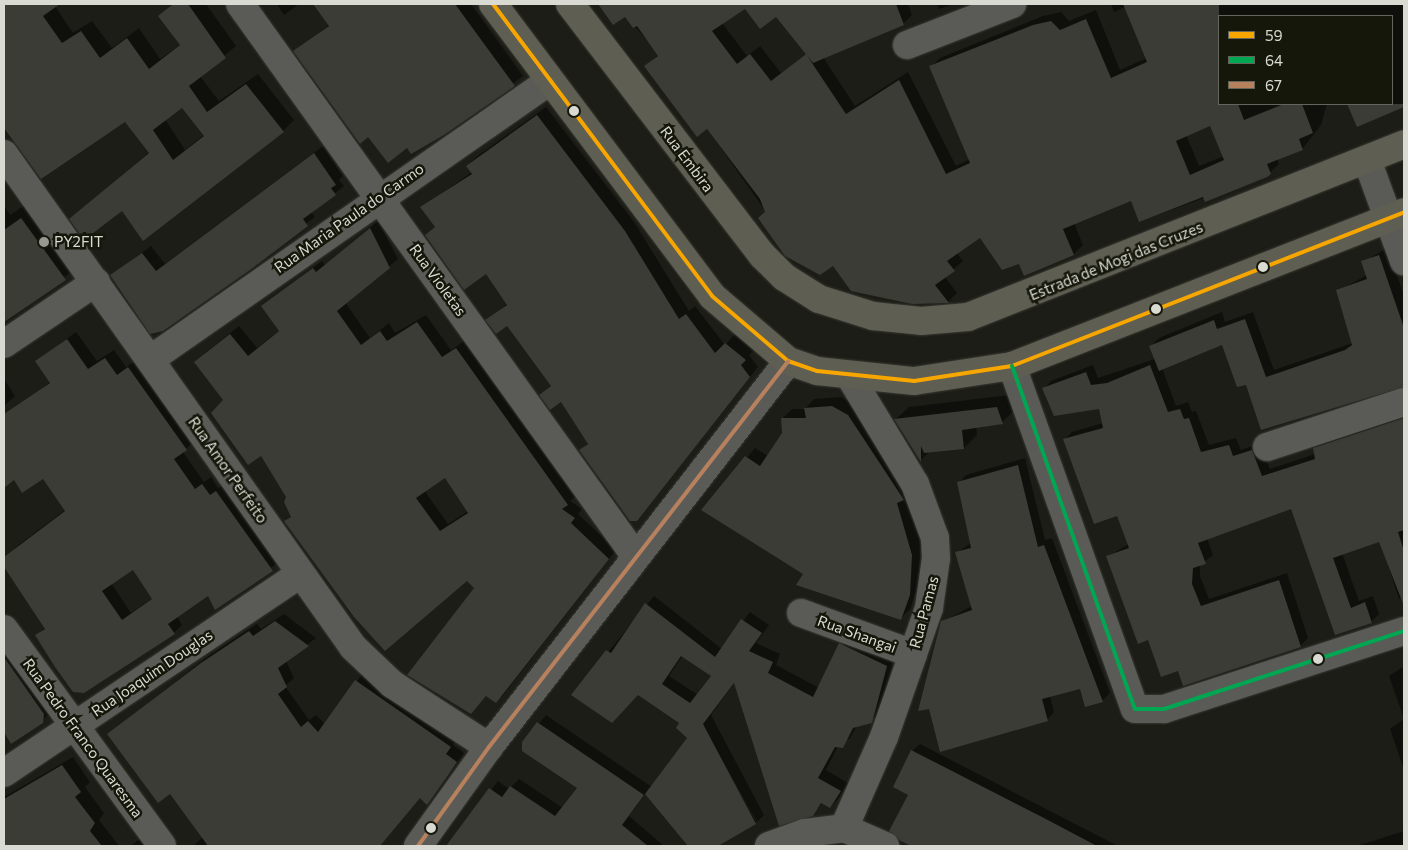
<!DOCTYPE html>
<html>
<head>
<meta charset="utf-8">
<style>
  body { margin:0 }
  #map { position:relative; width:1408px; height:850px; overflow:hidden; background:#1d1d17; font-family:Commissioner,sans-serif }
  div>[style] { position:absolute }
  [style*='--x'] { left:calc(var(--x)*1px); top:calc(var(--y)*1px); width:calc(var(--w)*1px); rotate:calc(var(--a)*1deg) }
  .shadow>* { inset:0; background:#0007 }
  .building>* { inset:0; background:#3c3c36 }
  .roads { filter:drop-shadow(0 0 1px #393934) drop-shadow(0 0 1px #393934) }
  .minor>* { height:28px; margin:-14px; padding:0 14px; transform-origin:14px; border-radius:14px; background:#5a5b56 }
  .major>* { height:28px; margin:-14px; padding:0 14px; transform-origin:14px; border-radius:14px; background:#5e5e52 }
  .bus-1>* { height:4px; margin:-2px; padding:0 2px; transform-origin:2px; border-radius:2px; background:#f7a600 }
  .bus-2>* { height:4px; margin:-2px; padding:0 2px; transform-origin:2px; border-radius:2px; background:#00a651 }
  .bus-3>* { height:4px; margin:-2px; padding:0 2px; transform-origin:2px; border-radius:2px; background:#b6815c }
  .dots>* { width:14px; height:14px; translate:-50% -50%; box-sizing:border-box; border:2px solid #16170b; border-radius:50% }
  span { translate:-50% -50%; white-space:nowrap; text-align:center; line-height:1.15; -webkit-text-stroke:5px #16170b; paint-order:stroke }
  .street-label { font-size:15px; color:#d9dad2 }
  .poi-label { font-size:15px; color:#d9dad2 }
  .left { translate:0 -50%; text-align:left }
  .frame { position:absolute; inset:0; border:5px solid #d9dad2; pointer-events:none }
  .legend { position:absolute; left:1218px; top:15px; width:175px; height:90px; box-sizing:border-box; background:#16170b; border:1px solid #64655b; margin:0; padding:6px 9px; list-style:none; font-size:15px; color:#d9dad2 }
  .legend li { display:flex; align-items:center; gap:10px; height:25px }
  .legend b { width:25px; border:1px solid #64655b }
</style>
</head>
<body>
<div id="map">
  <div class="shadow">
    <div style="clip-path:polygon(evenodd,4px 4px,58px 4px,55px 6px,73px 33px,92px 21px,112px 48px,139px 28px,160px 59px,181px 44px,160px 16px,172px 4px,206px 4px,236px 46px,200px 76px,219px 101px,258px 74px,294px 120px,283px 131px,122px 210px,71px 219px,149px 152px,125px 120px,41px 177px,4px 126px,4px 4px,182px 106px,204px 135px,185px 150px,165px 119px,182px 106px)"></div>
    <div style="clip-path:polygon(277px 4px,299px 4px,284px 15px)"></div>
    <div style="clip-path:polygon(314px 4px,471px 4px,523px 76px,443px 134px,407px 147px,368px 135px,295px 51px,329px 25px)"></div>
    <div style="clip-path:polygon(evenodd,600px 4px,729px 4px,734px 12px,722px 23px,747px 56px,760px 46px,781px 73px,807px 53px,777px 15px,760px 27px,743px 4px,908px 4px,912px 15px,903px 24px,823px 57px,855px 106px,908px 72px,956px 166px,970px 159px,930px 67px,940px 58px,1043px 16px,1061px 12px,1069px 21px,1096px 10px,1120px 70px,1147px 58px,1125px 7px,1114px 12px,1111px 4px,1404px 4px,1404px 106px,1357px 126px,1349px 104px,1392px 104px,1392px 16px,1219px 16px,1219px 104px,1327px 104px,1321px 125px,1303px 148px,1277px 159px,1279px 164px,1266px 176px,1140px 221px,1132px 199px,1074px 223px,1083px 245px,1074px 254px,1025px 274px,1019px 263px,980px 237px,957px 253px,963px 261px,945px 277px,957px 293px,948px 302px,932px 303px,833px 264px,766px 212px,707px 128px,645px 67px,659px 54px,625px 15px,614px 23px,600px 4px,1211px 124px,1224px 156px,1199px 166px,1186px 135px,1211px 124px)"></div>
    <div style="clip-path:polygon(937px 4px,955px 4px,939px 9px)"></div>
    <div style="clip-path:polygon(546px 107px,634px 222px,689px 311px,695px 306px,725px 345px,735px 334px,754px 350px,749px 355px,758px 367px,636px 520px,580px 450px,588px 443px,561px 400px,541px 395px,551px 385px,507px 325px,487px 320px,508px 303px,486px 272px,426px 235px,436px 226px,422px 207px,472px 172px,467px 166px,476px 157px)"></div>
    <div style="clip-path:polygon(323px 146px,343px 176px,339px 180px,344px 186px,311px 212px,315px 217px,151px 332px,111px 275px,151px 246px,165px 264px)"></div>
    <div style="clip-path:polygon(27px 204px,74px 270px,4px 320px,4px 206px,10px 215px)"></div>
    <div style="clip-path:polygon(evenodd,378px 221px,398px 259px,345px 302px,370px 338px,389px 323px,395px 333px,426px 315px,451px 350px,464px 341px,576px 496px,570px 501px,582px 509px,578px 514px,616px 550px,504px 694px,496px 702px,487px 695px,471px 713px,476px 588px,467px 579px,286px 521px,292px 515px,288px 497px,225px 400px,204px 354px,239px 326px,257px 348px,280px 330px,263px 306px,322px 261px,325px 265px,378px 221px,446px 477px,468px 511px,448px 524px,424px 490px,446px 477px)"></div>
    <div style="clip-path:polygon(1387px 248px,1404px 295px,1404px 387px,1246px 383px,1223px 343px,1162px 368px,1176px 406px,1188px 402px,1192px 412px,1196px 411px,1209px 445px,1236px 438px,1241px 450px,1260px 443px,1270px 469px,1315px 454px,1314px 449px,1322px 441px,1404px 414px,1404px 596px,1399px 599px,1380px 540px,1342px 553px,1359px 601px,1373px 596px,1379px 614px,1371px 622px,1336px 633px,1292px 508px,1207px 538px,1213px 555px,1200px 565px,1200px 576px,1209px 599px,1287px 573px,1308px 638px,1300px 646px,1179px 669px,1149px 639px,1107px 557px,1129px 544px,1118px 514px,1064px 440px,1072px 432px,1103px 423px,1100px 408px,1044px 389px,1051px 381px,1093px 365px,1098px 378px,1155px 359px,1151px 346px,1159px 338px,1222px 312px,1225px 322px,1253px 312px,1274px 370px,1353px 343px,1338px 291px,1367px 275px,1363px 262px)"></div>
    <div style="clip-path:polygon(evenodd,76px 332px,97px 361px,114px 350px,126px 367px,137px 360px,194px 441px,183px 452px,204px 482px,211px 477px,218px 488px,225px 484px,280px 561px,216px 608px,209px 594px,177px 616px,182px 625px,174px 633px,36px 636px,45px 627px,4px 564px,16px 547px,65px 510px,43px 477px,14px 479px,4px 486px,4px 448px,52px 413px,38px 392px,51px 381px,36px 361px,76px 332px,133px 568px,153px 598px,131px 613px,111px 583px,133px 568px)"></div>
    <div style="clip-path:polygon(4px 379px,15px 396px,4px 406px)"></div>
    <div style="clip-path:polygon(1010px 395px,1015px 410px,1002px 422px,976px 426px,977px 435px,964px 448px,929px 452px,921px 460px,896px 419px,909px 407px)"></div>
    <div style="clip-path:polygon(841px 397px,857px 406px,906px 496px,921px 545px,918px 585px,910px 609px,901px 618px,805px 574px,703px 510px,755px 448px,768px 456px,783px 434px,783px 418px,792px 409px,805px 409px,814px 399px)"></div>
    <div style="clip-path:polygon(1025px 458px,1045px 540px,1052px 538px,1110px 693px,1102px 701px,1081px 687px,1050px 696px,1054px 712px,1047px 720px,942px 622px,972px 606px,956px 553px,971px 543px,959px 483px,966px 475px)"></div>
    <div style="clip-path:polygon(evenodd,654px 596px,722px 649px,750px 612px,769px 625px,756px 643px,780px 654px,776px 665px,819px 688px,848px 636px,894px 658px,880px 714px,857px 726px,850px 738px,838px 746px,826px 770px,848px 783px,838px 799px,830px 807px,823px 802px,812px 815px,735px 682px,711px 715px,764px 815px,757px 822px,699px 719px,756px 822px,716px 846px,705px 846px,700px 841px,690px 846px,646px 793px,629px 816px,664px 846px,448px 846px,498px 781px,509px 789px,519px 779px,563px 808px,579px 786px,523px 742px,546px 715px,652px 787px,688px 738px,681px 723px,638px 693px,573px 695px,654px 596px,683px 655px,713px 676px,698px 695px,669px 676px,683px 655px)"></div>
    <div style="clip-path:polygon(284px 614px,316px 638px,286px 661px,294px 678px,285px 686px,309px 720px,316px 715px,325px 724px,363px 673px,458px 738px,453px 745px,464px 753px,434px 795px,427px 803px,420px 797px,380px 846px,193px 846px,203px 837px,171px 792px,108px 734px,210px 655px,257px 624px,261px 629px)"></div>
    <div style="clip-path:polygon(12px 650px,51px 713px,12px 742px,4px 730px,4px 655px)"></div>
    <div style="clip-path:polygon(1404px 666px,1404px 770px,1390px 729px,1404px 719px,1389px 676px)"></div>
    <div style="clip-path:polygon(920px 744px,1118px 846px,919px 846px,891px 830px,909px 795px,912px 751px)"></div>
    <div style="clip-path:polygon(73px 757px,90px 782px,85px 787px,104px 813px,99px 820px,119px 846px,4px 846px,4px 797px)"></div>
    <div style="clip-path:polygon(1404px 831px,1404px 846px,1357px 846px)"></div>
    <div style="clip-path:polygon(144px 836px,152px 846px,130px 846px)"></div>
  </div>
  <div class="building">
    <div style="clip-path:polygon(evenodd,4px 4px,60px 4px,43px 16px,62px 43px,81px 31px,100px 58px,127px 38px,149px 69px,180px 45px,158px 16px,173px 4px,188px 4px,226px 58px,189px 86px,207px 112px,246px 84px,284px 132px,143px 241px,122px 211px,84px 240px,69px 219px,149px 153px,125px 122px,41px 179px,4px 128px,4px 4px,182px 108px,204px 136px,173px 160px,153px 130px,182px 108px)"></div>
    <div style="clip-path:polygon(313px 4px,455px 4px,515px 86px,444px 135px,411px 154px,407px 148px,388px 163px,368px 137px,360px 144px,293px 51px,329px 26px)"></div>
    <div style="clip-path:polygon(evenodd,598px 4px,896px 4px,904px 25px,813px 63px,776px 17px,760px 29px,745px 9px,712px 31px,737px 64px,750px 54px,771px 81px,806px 54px,846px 114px,899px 80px,946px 174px,970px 163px,929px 66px,1033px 25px,1051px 21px,1060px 30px,1086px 19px,1111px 78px,1147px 62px,1123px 4px,1219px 4px,1219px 104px,1238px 104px,1244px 120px,1284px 104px,1302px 104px,1313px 133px,1299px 139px,1303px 150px,1267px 164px,1271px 174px,1267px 177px,1205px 202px,1203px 197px,1139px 222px,1131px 201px,1063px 229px,1074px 255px,1024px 276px,1019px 264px,1002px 270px,980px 238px,947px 261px,955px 271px,935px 285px,949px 303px,912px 304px,851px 291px,833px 266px,820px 275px,785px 256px,758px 218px,765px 212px,760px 199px,707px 129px,697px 137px,644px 66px,658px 56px,637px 26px,633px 28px,625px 17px,613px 25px,598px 4px,1210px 126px,1224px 160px,1190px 175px,1176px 141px,1210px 126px)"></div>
    <div style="clip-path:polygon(1347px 104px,1404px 104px,1404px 107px,1357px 127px)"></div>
    <div style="clip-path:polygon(537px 115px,625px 231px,679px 319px,686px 314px,715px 353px,725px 343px,746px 360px,741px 365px,750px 377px,637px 521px,630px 521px,579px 450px,588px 444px,561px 402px,550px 410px,539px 395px,551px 386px,507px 326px,496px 334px,485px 320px,507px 305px,486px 274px,464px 290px,425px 235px,435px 227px,420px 207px,472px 174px,466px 166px)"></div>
    <div style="clip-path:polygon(314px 153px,336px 185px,331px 188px,336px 195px,303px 219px,308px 226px,250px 270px,163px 331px,150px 334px,110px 275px,142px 253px,156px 271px)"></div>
    <div style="clip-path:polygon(21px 218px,66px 280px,4px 322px,4px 230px)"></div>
    <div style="clip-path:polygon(evenodd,370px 228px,390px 268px,337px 311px,361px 345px,380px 331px,387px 341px,417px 322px,442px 357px,456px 348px,568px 505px,562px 509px,575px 518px,571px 523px,609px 559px,496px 703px,486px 696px,471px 714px,407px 675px,474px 588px,467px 581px,385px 651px,354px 617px,284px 521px,291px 517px,284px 502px,286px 497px,261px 456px,248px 465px,211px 413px,223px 400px,194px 362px,230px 334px,248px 356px,279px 331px,261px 306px,313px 268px,316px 272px,370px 228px,445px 478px,468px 513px,440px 531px,416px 498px,445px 478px)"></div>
    <div style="clip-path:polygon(1379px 255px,1404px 328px,1404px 387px,1261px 430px,1246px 385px,1237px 387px,1222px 345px,1159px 371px,1149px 346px,1214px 320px,1217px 329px,1245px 319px,1266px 377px,1345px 350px,1352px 345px,1336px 290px,1367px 279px,1361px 261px)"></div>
    <div style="clip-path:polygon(evenodd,67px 339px,88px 369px,105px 358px,117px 375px,128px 367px,187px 450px,174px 459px,195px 489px,202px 484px,210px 495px,216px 491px,273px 571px,215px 610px,208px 596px,168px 624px,175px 634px,84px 693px,73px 692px,55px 667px,35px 635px,45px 629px,4px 567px,4px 557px,65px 511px,43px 479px,22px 493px,14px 480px,4px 488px,4px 414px,50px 383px,35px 361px,67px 339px,133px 570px,152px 599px,122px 620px,102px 591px,133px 570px)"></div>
    <div style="clip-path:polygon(1150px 365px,1168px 412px,1180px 409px,1184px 419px,1189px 418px,1201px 452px,1229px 445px,1233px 456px,1252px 450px,1262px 476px,1315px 459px,1313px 448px,1404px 418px,1404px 530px,1398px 532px,1404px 551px,1404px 606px,1379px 542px,1333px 558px,1351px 608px,1365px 602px,1372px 623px,1335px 635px,1291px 509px,1198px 543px,1206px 564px,1193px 568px,1192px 584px,1201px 606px,1279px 580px,1301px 647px,1183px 686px,1178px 671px,1161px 677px,1148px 640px,1138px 644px,1106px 556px,1129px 548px,1117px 516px,1094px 524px,1063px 439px,1103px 428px,1099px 409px,1054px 416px,1042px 388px,1086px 372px,1091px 385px,1107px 383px)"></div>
    <div style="clip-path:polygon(832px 406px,848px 415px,904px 500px,897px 503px,912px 555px,910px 595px,901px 620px,796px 585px,803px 574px,701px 510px,745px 456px,760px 466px,782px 433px,781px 418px,806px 418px,804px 408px)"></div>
    <div style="clip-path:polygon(997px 407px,1003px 424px,962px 430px,964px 449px,924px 453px,921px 446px,921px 462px,894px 419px)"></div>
    <div style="clip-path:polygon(1018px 465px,1038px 547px,1044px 545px,1103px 702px,1085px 707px,1080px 689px,1042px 699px,1048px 721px,940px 752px,929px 709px,918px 711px,941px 621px,972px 610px,955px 552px,971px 548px,957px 482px)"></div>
    <div style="clip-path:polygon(evenodd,645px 603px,715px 657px,741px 619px,762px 633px,749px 651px,773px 662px,768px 673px,813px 697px,839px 643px,887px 666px,872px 723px,853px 728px,843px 748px,835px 747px,818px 778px,841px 791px,830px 808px,821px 803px,813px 816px,779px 826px,734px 683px,703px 724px,756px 824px,718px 846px,688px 846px,645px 794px,687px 738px,676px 728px,679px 723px,638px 695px,612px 723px,571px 695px,606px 650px,611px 653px,645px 603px,681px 656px,711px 676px,690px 703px,662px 684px,681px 656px)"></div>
    <div style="clip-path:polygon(275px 621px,309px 646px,278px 668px,287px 687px,278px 694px,301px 727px,308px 721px,318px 732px,355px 680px,451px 747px,446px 754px,457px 762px,449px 774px,427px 805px,420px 798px,380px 846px,208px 846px,170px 794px,158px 803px,107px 734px,201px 663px,249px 631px,253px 636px)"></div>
    <div style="clip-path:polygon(4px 657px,44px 714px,43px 723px,11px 744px,4px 732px)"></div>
    <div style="clip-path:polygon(537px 722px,644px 795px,622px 825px,648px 846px,446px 846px,489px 788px,502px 797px,510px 786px,555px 816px,577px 788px,522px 751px,522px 742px)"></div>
    <div style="clip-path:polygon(911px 750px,1042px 817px,1097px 846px,911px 846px,899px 840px,889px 831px,908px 795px,893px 787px)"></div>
    <div style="clip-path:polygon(62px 765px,81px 792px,75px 797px,95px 823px,90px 831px,102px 846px,4px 846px,4px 799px)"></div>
  </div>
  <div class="roads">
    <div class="minor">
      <div style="--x:240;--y:4;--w:680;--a:54.39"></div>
      <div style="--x:907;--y:45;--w:113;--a:-21.3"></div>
      <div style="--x:4;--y:154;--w:604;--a:54.7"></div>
      <div style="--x:353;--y:647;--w:54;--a:43.5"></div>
      <div style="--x:392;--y:684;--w:116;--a:33"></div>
      <div style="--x:1367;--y:160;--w:108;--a:69.9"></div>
      <div style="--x:4;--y:344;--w:111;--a:-34"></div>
      <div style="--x:151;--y:359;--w:486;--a:-34.9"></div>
      <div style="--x:1012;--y:366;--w:364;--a:70.3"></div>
      <div style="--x:1135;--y:709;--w:29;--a:0"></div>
      <div style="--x:1164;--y:709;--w:252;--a:-18"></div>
      <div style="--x:1267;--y:447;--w:144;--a:-18.2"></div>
      <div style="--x:801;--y:613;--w:119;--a:20.1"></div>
      <div style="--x:4;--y:629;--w:268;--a:53.9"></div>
      <div style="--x:4;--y:773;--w:357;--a:-33.9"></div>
      <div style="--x:844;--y:828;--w:99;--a:-66.3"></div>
      <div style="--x:884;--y:737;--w:88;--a:-70.7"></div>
      <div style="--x:913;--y:654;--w:49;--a:-70.8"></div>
      <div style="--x:929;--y:608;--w:50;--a:-82"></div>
      <div style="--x:936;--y:558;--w:20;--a:-93"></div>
      <div style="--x:935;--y:538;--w:58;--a:-110.3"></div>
      <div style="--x:915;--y:484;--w:127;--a:-121.2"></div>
      <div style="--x:418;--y:846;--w:122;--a:-54.4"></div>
      <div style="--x:489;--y:747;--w:488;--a:-52.2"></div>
      <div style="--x:769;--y:846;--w:38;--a:-20"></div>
      <div style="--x:805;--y:833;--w:39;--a:-7"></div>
      <div style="--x:844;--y:828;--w:45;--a:23.7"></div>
    </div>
    <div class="major">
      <div style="--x:493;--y:4;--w:365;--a:53.1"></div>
      <div style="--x:712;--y:296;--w:100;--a:40.5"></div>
      <div style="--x:788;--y:361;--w:31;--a:19"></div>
      <div style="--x:817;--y:371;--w:98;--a:5.9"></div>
      <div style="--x:914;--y:381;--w:99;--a:-8.7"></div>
      <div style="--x:1012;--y:366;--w:421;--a:-21.4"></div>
      <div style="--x:570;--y:4;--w:317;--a:52.6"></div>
      <div style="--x:763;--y:256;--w:30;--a:45"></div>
      <div style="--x:784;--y:277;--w:41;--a:32.2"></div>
      <div style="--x:819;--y:299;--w:57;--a:17.5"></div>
      <div style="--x:873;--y:316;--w:48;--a:5.9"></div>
      <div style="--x:921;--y:321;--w:47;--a:-4.9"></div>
      <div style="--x:968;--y:317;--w:469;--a:-21.6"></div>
    </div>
  </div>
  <div class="bus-1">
    <div style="--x:493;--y:4;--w:365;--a:53.1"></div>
    <div style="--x:712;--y:296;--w:100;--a:40.5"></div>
    <div style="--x:788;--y:361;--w:31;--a:19"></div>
    <div style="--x:817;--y:371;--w:98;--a:5.9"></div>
    <div style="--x:914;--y:381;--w:99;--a:-8.7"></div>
    <div style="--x:1012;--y:366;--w:421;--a:-21.4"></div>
  </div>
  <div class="bus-2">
    <div style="--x:1012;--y:366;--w:364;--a:70.3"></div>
    <div style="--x:1135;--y:709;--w:29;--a:0"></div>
    <div style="--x:1164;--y:709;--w:252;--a:-18"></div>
  </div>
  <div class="bus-3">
    <div style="--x:418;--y:846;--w:122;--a:-54.4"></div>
    <div style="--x:489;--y:747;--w:488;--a:-52.2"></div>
  </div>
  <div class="dots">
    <div style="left:574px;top:111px;background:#d9dad2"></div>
    <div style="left:44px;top:242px;background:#979891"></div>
    <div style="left:1263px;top:267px;background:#d9dad2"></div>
    <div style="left:1156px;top:309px;background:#d9dad2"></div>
    <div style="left:1318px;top:659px;background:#d9dad2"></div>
    <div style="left:431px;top:828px;background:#d9dad2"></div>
  </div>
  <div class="street-label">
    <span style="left:687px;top:159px;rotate:53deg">Rua Embira</span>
    <span style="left:349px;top:218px;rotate:-35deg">Rua Maria Paula do Carmo</span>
    <span style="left:1116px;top:261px;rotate:-22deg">Estrada de Mogi das Cruzes</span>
    <span style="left:438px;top:280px;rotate:54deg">Rua Violetas</span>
    <span style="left:228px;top:470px;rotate:55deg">Rua Amor Perfeito</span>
    <span style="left:924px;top:612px;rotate:-75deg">Rua Pamas</span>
    <span style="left:857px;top:634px;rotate:20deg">Rua Shangai</span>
    <span style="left:152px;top:673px;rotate:-34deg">Rua Joaquim Douglas</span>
    <span style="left:83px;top:738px;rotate:54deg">Rua Pedro Franco Quaresma</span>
  </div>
  <div class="poi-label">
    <span class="left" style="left:54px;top:242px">PY2FIT</span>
  </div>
  <div class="frame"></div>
  <ul class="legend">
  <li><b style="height:6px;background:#f7a600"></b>59</li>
  <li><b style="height:6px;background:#00a651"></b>64</li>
  <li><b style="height:6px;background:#b6815c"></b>67</li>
  </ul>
</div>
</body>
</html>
